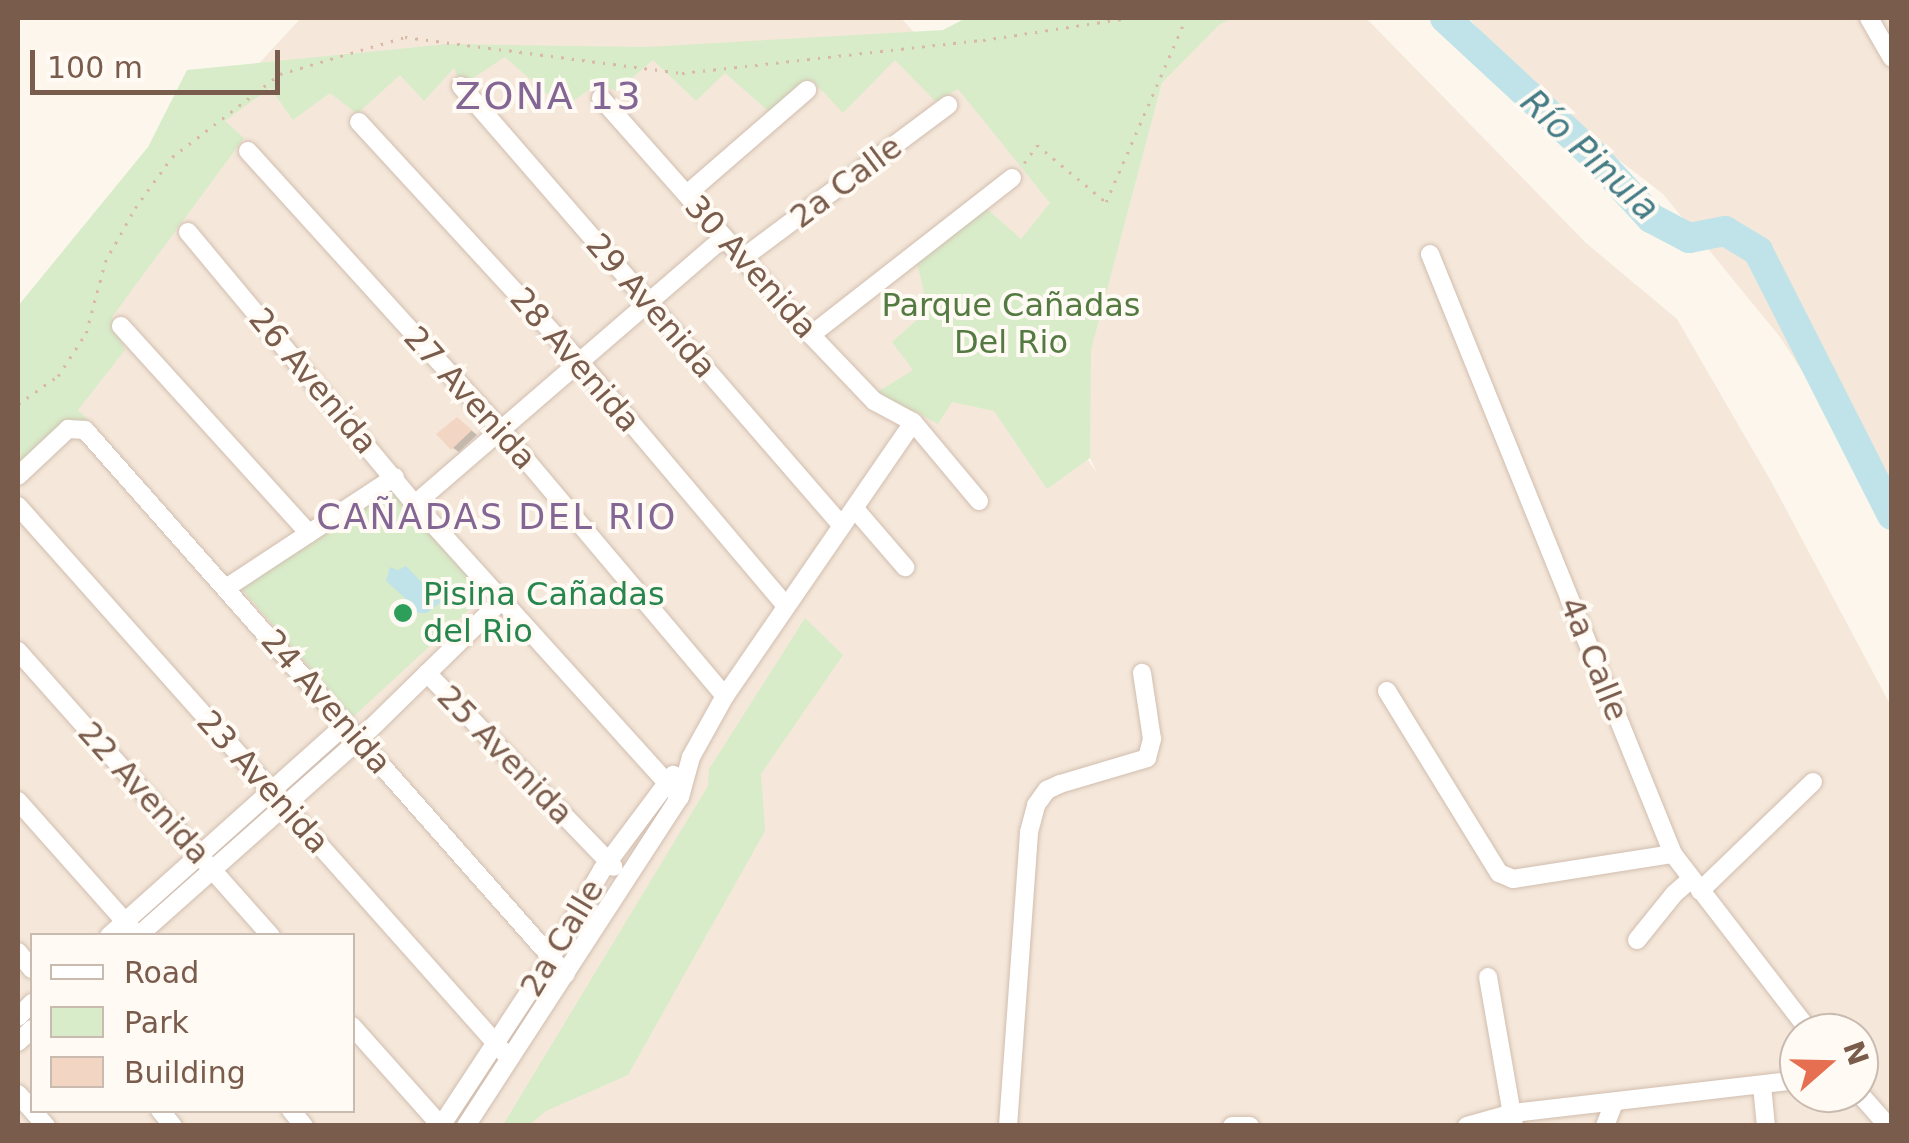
<!DOCTYPE html>
<html>
<head>
<meta charset="utf-8">
<style>
  body { margin:0 }
  #map { position:relative; width:1909px; height:1143px; overflow:hidden; background:#fdf6ec; font-family:"DejaVu Sans",sans-serif }
  div>[style] { position:absolute }
  [style*='--x'] { left:calc(var(--x)*1px); top:calc(var(--y)*1px); width:calc(var(--w)*1px); rotate:calc(var(--a)*1deg) }
  .residential>* { inset:0; background:#f5e8da }
  .green>* { inset:0; background:#d8ecc9 }
  .water>* { inset:0; background:#bfe3e8 }
  .shadow>* { inset:0; background:#0003 }
  .river>* { height:30px; margin:-15px; padding:0 15px; transform-origin:15px; border-radius:15px; background:#bfe3e8 }
  .building>* { inset:0; background:#f3d5c3 }
  .path>* { height:2.5px; margin-top:-1.25px; transform-origin:0; background:repeating-linear-gradient(90deg,#d9b8a5 0 2.5px,transparent 0 10.5px) }
  .roads { filter:drop-shadow(0 0 2px #d1beb0) drop-shadow(0 0 2px #d1beb0) }
  .minor>* { height:18px; margin:-9px; padding:0 9px; transform-origin:9px; border-radius:9px; background:#fff }
  .dots>* { width:28px; height:28px; translate:-50% -50%; box-sizing:border-box; border:5px solid #fffaf3; border-radius:50% }
  span { translate:-50% -50%; white-space:nowrap; text-align:center; line-height:1.15; -webkit-text-stroke:8px #fffaf3; paint-order:stroke }
  .street-label { font-size:32px; color:#7a5c4d }
  .park-label { font-size:32px; color:#537a41 }
  .leisure-label { font-size:32px; color:#27864d }
  .left { translate:0 -50%; text-align:left }
  .water-label { font-size:35px; color:#437c86; font-style:italic }
  .neighbourhood-label { font-size:35px; color:#846695; letter-spacing:2.5px }
  .quarter-label { font-size:38px; color:#846695; letter-spacing:2.5px }
  .frame { position:absolute; inset:0; border:20px solid #7a5c4d; pointer-events:none }
  .legend { position:absolute; left:30px; top:933px; width:325px; height:180px; box-sizing:border-box; background:#fffaf3; border:2px solid #cabbb1; margin:0; padding:12px 18px; list-style:none; font-size:30px; color:#7a5c4d }
  .legend li { display:flex; align-items:center; gap:20px; height:50px }
  .legend b { width:50px; border:2px solid #cabbb1 }
  .north { position:absolute; left:1779px; top:1013px; width:100px; height:100px; box-sizing:border-box; background:#fffaf3; border:2px solid #cabbb1; border-radius:50%; rotate:70deg; font-size:28px; font-weight:700; line-height:40px; text-align:center; color:#7a5c4d }
  .north::after { content:''; display:block; margin:auto; width:35px; height:45px; background:#e76f51; clip-path:polygon(50% 0,100% 100%,50% 72%,0 100%) }
  .scale { position:absolute; left:30px; top:50px; width:250px; height:45px; box-sizing:border-box; border:5px solid #7a5c4d; border-top:0; padding-left:12px; font-size:30px; line-height:35px; white-space:nowrap; color:#7a5c4d; -webkit-text-stroke:8px #fffaf3; paint-order:stroke }
</style>
</head>
<body>
<div id="map">
  <div class="residential">
    <div style="clip-path:polygon(evenodd,901px 18px,1087px 222px,1005px 341px,1097px 473px,1090px 458px,1090px 350px,1162px 83px,1220px 23px,1234px 18px,1368px 20px,1586px 243px,1677px 319px,1772px 483px,1891px 706px,1891px 1125px,18px 1126px,18px 382px,201px 126px,300px 19px,901px 18px,32px 936px,352px 936px,352px 1110px,32px 1110px,32px 936px,901px 18px,1799px 1033px,1859px 1033px,1859px 1093px,1799px 1093px,1799px 1033px)"></div>
    <div style="clip-path:polygon(1469px 18px,1891px 18px,1891px 508px,1780px 337px,1663px 194px,1545px 103px)"></div>
  </div>
  <div class="green">
    <div style="clip-path:polygon(966px 18px,1234px 18px,1220px 24px,1162px 83px,1091px 350px,1090px 458px,1047px 489px,994px 411px,952px 402px,938px 424px,915px 411px,889px 405px,876px 393px,913px 370px,892px 342px,928px 310px,915px 254px,987px 209px,1021px 239px,1050px 203px,958px 89px,936px 102px,895px 60px,843px 113px,812px 80px,773px 115px,725px 73px,696px 101px,653px 60px,617px 91px,597px 84px,563px 108px,505px 57px,461px 86px,454px 68px,424px 101px,400px 75px,357px 114px,330px 93px,293px 120px,270px 88px,225px 121px,244px 138px,112px 317px,125px 350px,78px 410px,89px 421px,18px 482px,18px 306px,148px 147px,187px 70px,448px 44px,646px 47px,943px 30px)"></div>
    <div style="clip-path:polygon(395px 480px,485px 595px,353px 717px,239px 586px)"></div>
    <div style="clip-path:polygon(805px 618px,843px 655px,761px 774px,765px 831px,628px 1075px,546px 1111px,529px 1125px,503px 1125px,708px 786px,709px 769px)"></div>
  </div>
  <div class="water">
    <div style="clip-path:polygon(406px 566px,441px 602px,427px 613px,413px 613px,406px 599px,386px 581px,390px 567px,398px 570px)"></div>
  </div>
  <div class="shadow">
    <div style="clip-path:polygon(464px 424px,477px 435px,459px 452px,453px 448px)"></div>
  </div>
  <div class="river">
    <div style="--x:1445;--y:18;--w:205;--a:42.8"></div>
    <div style="--x:1595;--y:157;--w:83;--a:47.4"></div>
    <div style="--x:1651;--y:218;--w:43;--a:27.8"></div>
    <div style="--x:1689;--y:238;--w:37;--a:-11"></div>
    <div style="--x:1725;--y:231;--w:39;--a:31"></div>
    <div style="--x:1758;--y:251;--w:296;--a:63.1"></div>
  </div>
  <div class="building">
    <div style="clip-path:polygon(457px 417px,472px 430px,451px 450px,436px 434px)"></div>
  </div>
  <div class="path">
    <div style="--x:1024;--y:163;--w:22;--a:-54"></div>
    <div style="--x:1037;--y:145;--w:89;--a:39.6"></div>
    <div style="--x:1106;--y:202;--w:201;--a:-66.5"></div>
    <div style="--x:18;--y:404;--w:49;--a:-35"></div>
    <div style="--x:58;--y:376;--w:51;--a:-56.9"></div>
    <div style="--x:86;--y:333;--w:73;--a:-75"></div>
    <div style="--x:105;--y:262;--w:62;--a:-60.9"></div>
    <div style="--x:135;--y:208;--w:63;--a:-54"></div>
    <div style="--x:172;--y:157;--w:136;--a:-37.5"></div>
    <div style="--x:280;--y:74;--w:130;--a:-16.5"></div>
    <div style="--x:405;--y:37;--w:279;--a:7.4"></div>
    <div style="--x:682;--y:73;--w:303;--a:-6.3"></div>
    <div style="--x:983;--y:40;--w:147;--a:-8.6"></div>
  </div>
  <div class="roads">
    <div class="minor">
      <div style="--x:1869;--y:18;--w:46;--a:60.1"></div>
      <div style="--x:461;--y:86;--w:582;--a:49.11"></div>
      <div style="--x:601;--y:98;--w:317;--a:48.5"></div>
      <div style="--x:811;--y:335;--w:91;--a:46.3"></div>
      <div style="--x:874;--y:401;--w:44;--a:28.3"></div>
      <div style="--x:913;--y:422;--w:103;--a:50.1"></div>
      <div style="--x:359;--y:122;--w:325;--a:47.4"></div>
      <div style="--x:579;--y:361;--w:319;--a:49.8"></div>
      <div style="--x:248;--y:151;--w:375;--a:47.8"></div>
      <div style="--x:500;--y:429;--w:349;--a:49.9"></div>
      <div style="--x:687;--y:194;--w:159;--a:-40.9"></div>
      <div style="--x:188;--y:232;--w:354;--a:50.2"></div>
      <div style="--x:415;--y:504;--w:395;--a:47.9"></div>
      <div style="--x:1430;--y:254;--w:647;--a:67.95"></div>
      <div style="--x:1673;--y:854;--w:226;--a:52.4"></div>
      <div style="--x:743;--y:258;--w:256;--a:-36.7"></div>
      <div style="--x:121;--y:326;--w:280;--a:47.8"></div>
      <div style="--x:811;--y:335;--w:255;--a:-38"></div>
      <div style="--x:18;--y:476;--w:69;--a:-43.2"></div>
      <div style="--x:68;--y:429;--w:17;--a:3"></div>
      <div style="--x:85;--y:430;--w:726;--a:48.52"></div>
      <div style="--x:415;--y:504;--w:408;--a:-40.8"></div>
      <div style="--x:18;--y:506;--w:739;--a:48.35"></div>
      <div style="--x:855;--y:509;--w:77;--a:49.2"></div>
      <div style="--x:226;--y:588;--w:202;--a:-33.3"></div>
      <div style="--x:18;--y:651;--w:381;--a:48.4"></div>
      <div style="--x:427;--y:673;--w:269;--a:46.1"></div>
      <div style="--x:1387;--y:691;--w:214;--a:58.4"></div>
      <div style="--x:1499;--y:873;--w:15;--a:23"></div>
      <div style="--x:1513;--y:879;--w:162;--a:-8.9"></div>
      <div style="--x:18;--y:801;--w:181;--a:48.4"></div>
      <div style="--x:138;--y:936;--w:295;--a:-41.6"></div>
      <div style="--x:359;--y:740;--w:200;--a:-44.4"></div>
      <div style="--x:1700;--y:891;--w:157;--a:-44"></div>
      <div style="--x:109;--y:936;--w:318;--a:-41.8"></div>
      <div style="--x:1637;--y:940;--w:59;--a:-51.2"></div>
      <div style="--x:1674;--y:894;--w:23;--a:-41"></div>
      <div style="--x:18;--y:952;--w:22;--a:51"></div>
      <div style="--x:1488;--y:977;--w:151;--a:80.1"></div>
      <div style="--x:18;--y:1017;--w:20;--a:-45"></div>
      <div style="--x:352;--y:1026;--w:134;--a:48.3"></div>
      <div style="--x:18;--y:1042;--w:19;--a:-43"></div>
      <div style="--x:1762;--y:1086;--w:40;--a:84.3"></div>
      <div style="--x:1859;--y:1093;--w:44;--a:48.7"></div>
      <div style="--x:18;--y:1094;--w:43;--a:48.8"></div>
      <div style="--x:160;--y:1110;--w:21;--a:51"></div>
      <div style="--x:291;--y:1110;--w:21;--a:51"></div>
      <div style="--x:441;--y:1126;--w:191;--a:-56.7"></div>
      <div style="--x:546;--y:966;--w:111;--a:-59.7"></div>
      <div style="--x:602;--y:870;--w:119;--a:-53.2"></div>
      <div style="--x:466;--y:1126;--w:392;--a:-57"></div>
      <div style="--x:680;--y:797;--w:41;--a:-74.6"></div>
      <div style="--x:691;--y:757;--w:70;--a:-60.9"></div>
      <div style="--x:725;--y:696;--w:332;--a:-55.5"></div>
      <div style="--x:1008;--y:1126;--w:295;--a:-85.9"></div>
      <div style="--x:1029;--y:832;--w:28;--a:-75"></div>
      <div style="--x:1036;--y:805;--w:19;--a:-54"></div>
      <div style="--x:1047;--y:790;--w:14;--a:-25"></div>
      <div style="--x:1060;--y:784;--w:91;--a:-16.6"></div>
      <div style="--x:1147;--y:758;--w:20;--a:-75"></div>
      <div style="--x:1152;--y:739;--w:67;--a:-98.6"></div>
      <div style="--x:1232;--y:1126;--w:18;--a:0"></div>
      <div style="--x:1467;--y:1126;--w:48;--a:-15.8"></div>
      <div style="--x:1513;--y:1113;--w:288;--a:-6.6"></div>
      <div style="--x:1605;--y:1126;--w:26;--a:-69"></div>
    </div>
  </div>
  <div class="dots">
    <div style="left:403px;top:613px;background:#2e9e5b"></div>
  </div>
  <div class="street-label">
    <span style="left:846px;top:182px;rotate:-37deg">2a Calle</span>
    <span style="left:751px;top:267px;rotate:48deg">30 Avenida</span>
    <span style="left:651px;top:306px;rotate:49deg">29 Avenida</span>
    <span style="left:575px;top:360px;rotate:49deg">28 Avenida</span>
    <span style="left:313px;top:381px;rotate:50deg">26 Avenida</span>
    <span style="left:470px;top:398px;rotate:48deg">27 Avenida</span>
    <span style="left:1594px;top:659px;rotate:68deg">4a Calle</span>
    <span style="left:326px;top:702px;rotate:49deg">24 Avenida</span>
    <span style="left:505px;top:755px;rotate:46deg">25 Avenida</span>
    <span style="left:263px;top:782px;rotate:48deg">23 Avenida</span>
    <span style="left:144px;top:793px;rotate:48deg">22 Avenida</span>
    <span style="left:562px;top:938px;rotate:-59deg">2a Calle</span>
  </div>
  <div class="park-label">
    <span style="left:1011px;top:324px">Parque Cañadas<br>Del Rio</span>
  </div>
  <div class="leisure-label">
    <span class="left" style="left:423px;top:613px">Pisina Cañadas<br>del Rio</span>
  </div>
  <div class="water-label">
    <span style="left:1590px;top:155px;rotate:43deg">Río Pinula</span>
  </div>
  <div class="neighbourhood-label">
    <span style="left:497px;top:517px">CAÑADAS DEL RIO</span>
  </div>
  <div class="quarter-label">
    <span style="left:549px;top:97px">ZONA 13</span>
  </div>
  <div class="frame"></div>
  <ul class="legend">
  <li><b style="height:12px;background:#fff"></b>Road</li>
  <li><b style="height:28px;background:#d8ecc9"></b>Park</li>
  <li><b style="height:28px;background:#f3d5c3"></b>Building</li>
  </ul>
  <div class="north">N</div>
  <div class="scale">100 m</div>
</div>
</body>
</html>
